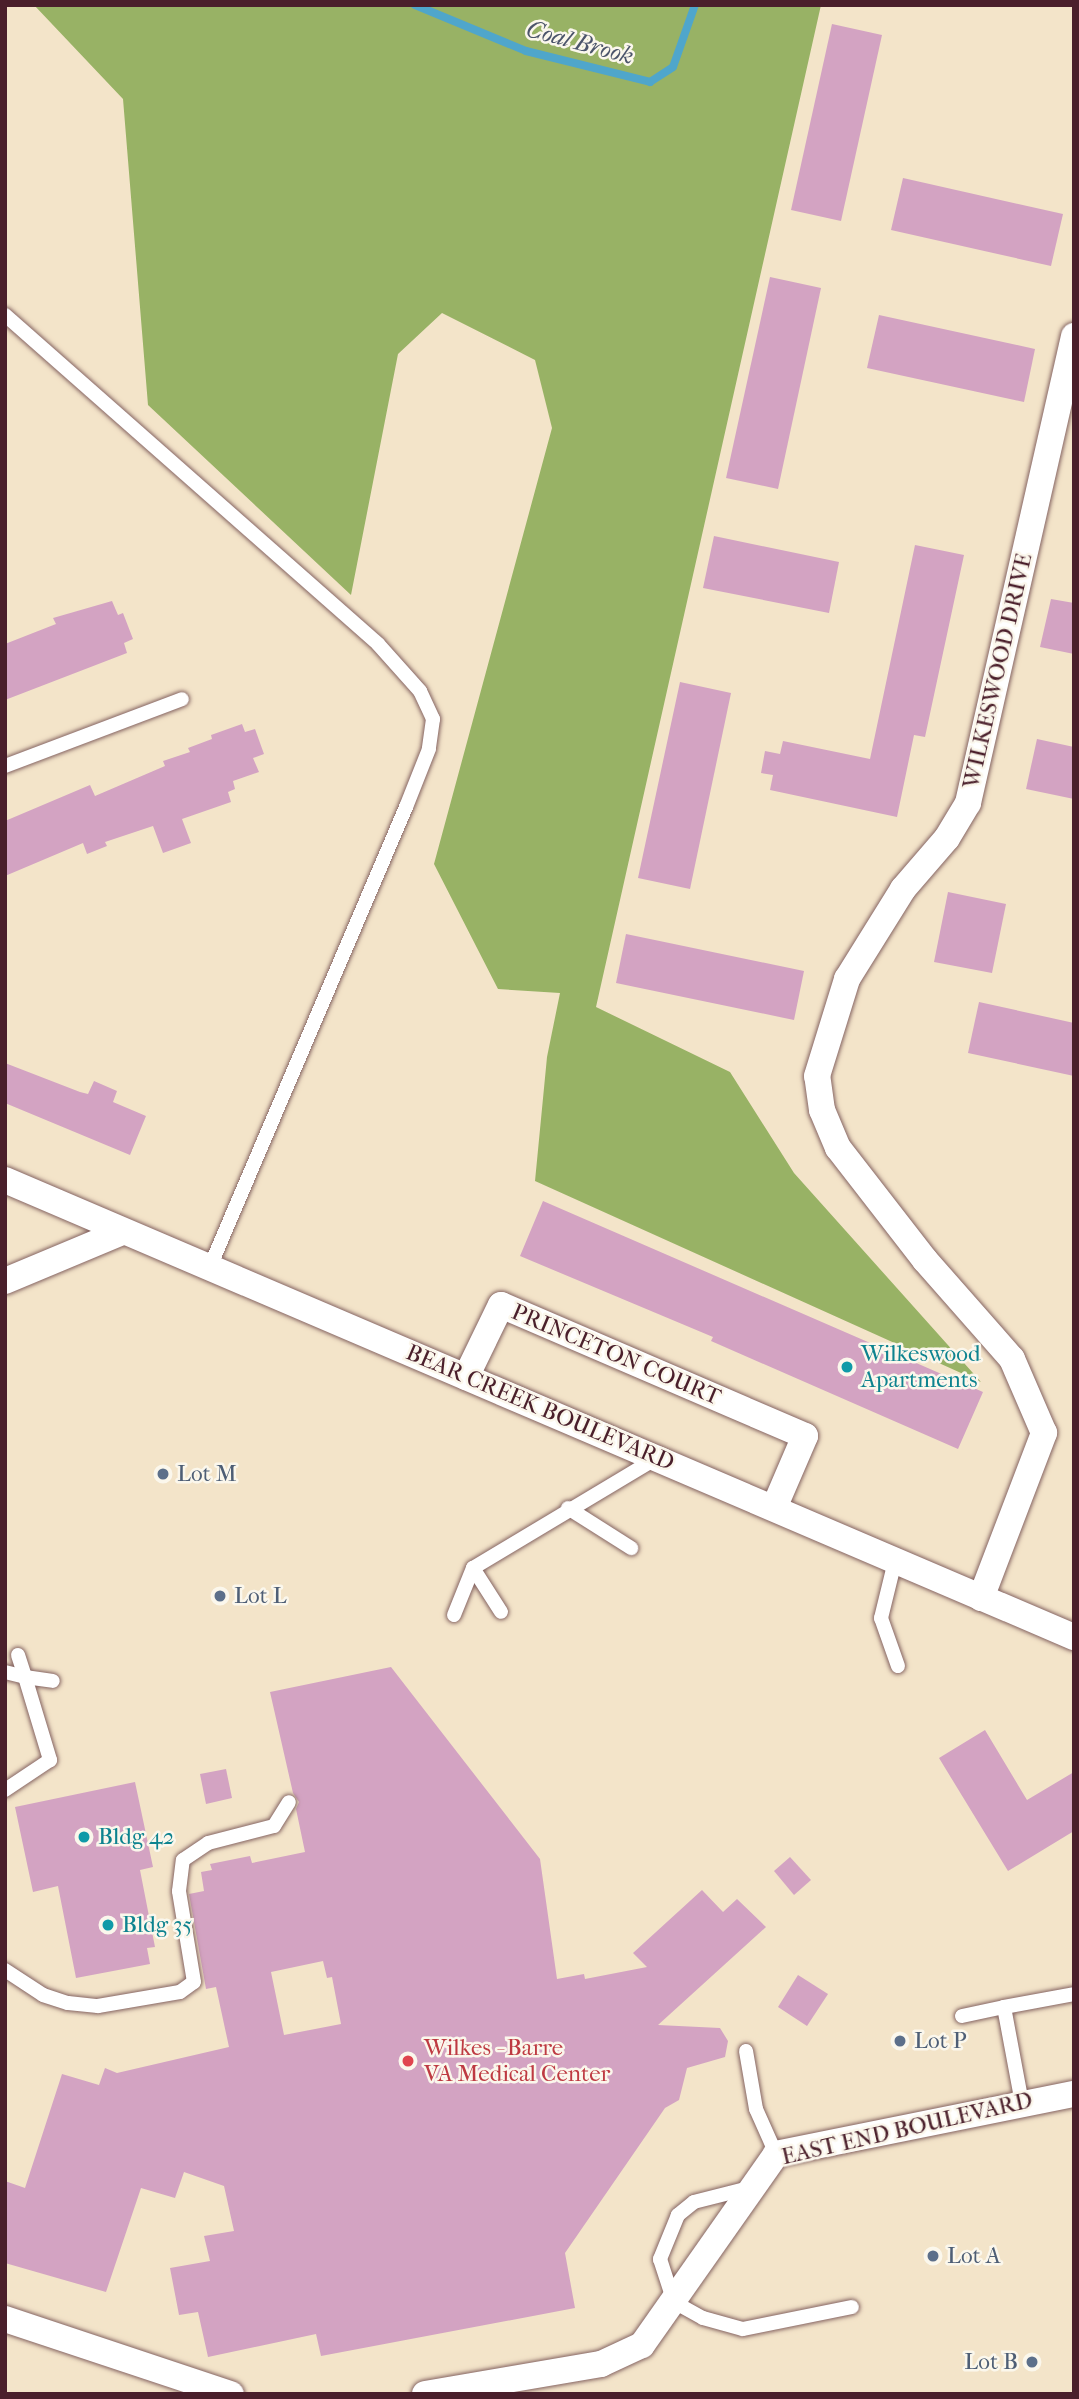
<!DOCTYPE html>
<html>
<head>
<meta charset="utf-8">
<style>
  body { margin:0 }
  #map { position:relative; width:1079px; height:2399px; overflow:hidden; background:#f3e4c9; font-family:"IM FELL French Canon",serif }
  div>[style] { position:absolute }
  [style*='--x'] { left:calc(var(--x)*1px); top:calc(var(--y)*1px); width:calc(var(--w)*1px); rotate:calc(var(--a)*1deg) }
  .forest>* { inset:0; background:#98b265 }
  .stream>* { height:8px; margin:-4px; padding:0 4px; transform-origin:4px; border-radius:4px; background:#4fa6cb }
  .building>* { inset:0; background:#d3a3c2 }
  .roads { filter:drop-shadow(0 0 2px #856462) drop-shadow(0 0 2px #856462) }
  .service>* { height:14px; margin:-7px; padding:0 7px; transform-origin:7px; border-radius:7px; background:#fff }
  .minor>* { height:26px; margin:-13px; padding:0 13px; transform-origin:13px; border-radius:13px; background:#fff }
  .dots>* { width:19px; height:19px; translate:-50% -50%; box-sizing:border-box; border:4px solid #fbf7ec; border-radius:50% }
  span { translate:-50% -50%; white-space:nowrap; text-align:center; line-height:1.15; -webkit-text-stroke:5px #fbf7ec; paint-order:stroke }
  .street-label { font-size:23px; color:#4a1f2b }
  .culture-label { font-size:23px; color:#0d838f }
  .left { translate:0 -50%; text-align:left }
  .service-label { font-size:23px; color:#4e5e75 }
  .right { translate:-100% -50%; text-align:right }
  .health-label { font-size:23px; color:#be3a42 }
  .water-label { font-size:24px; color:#4c556b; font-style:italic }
  .frame { position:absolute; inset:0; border:7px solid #4a1f2b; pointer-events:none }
</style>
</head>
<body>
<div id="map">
  <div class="forest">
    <div style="clip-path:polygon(34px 5px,821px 5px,596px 1007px,730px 1072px,794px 1173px,981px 1382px,535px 1181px,547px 1057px,560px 993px,498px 989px,434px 864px,552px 428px,535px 360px,442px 313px,398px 354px,351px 595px,148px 405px,123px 99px)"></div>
  </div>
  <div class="stream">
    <div style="--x:415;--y:5;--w:120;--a:22.5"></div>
    <div style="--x:526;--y:51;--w:128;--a:14"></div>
    <div style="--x:650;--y:82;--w:27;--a:-33"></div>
    <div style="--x:673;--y:67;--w:66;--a:-70.5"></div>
  </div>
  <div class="building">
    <div style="clip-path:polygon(832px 24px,882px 35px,841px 221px,791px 210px)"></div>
    <div style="clip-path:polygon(903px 178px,1063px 214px,1051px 266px,891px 230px)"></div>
    <div style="clip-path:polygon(770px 277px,821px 288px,778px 489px,726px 478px)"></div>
    <div style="clip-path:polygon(879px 315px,1035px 349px,1024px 402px,867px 368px)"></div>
    <div style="clip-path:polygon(714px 536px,839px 562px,829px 613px,703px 588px)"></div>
    <div style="clip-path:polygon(915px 545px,964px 555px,925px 737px,914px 735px,897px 817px,770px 790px,773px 775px,761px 773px,765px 751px,780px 754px,783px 741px,870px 759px)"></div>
    <div style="clip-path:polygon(1051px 599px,1074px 603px,1074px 654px,1040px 647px)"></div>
    <div style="clip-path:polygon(112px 601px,118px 615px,123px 613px,133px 639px,124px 643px,127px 653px,5px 700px,5px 644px,56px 624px,53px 618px)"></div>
    <div style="clip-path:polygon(680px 682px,731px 693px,690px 889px,638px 878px)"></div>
    <div style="clip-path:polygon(242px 724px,245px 732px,255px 729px,264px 754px,253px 758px,259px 772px,233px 781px,235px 789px,228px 792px,231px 802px,182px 819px,191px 843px,163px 853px,153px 826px,105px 842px,107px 846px,87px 854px,83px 843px,5px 876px,5px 821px,90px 785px,95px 796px,165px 766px,163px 761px,190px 752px,188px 748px,212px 739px,211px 735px)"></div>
    <div style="clip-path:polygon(1037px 739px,1074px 747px,1074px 799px,1026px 789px)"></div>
    <div style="clip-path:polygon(948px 892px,1006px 904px,992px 973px,934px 962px)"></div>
    <div style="clip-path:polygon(626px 934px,804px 971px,794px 1020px,616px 983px)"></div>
    <div style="clip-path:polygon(979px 1002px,1074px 1023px,1074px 1076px,968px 1053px)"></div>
    <div style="clip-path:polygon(5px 1063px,80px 1092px,88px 1094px,94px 1081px,117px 1091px,113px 1102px,146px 1116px,130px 1155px,5px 1103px)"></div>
    <div style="clip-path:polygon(543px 1201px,983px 1392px,958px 1449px,711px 1341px,713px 1337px,520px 1256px)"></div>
    <div style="clip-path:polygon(evenodd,391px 1667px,540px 1859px,557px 1979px,584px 1974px,585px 1979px,647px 1967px,633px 1953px,702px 1890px,723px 1912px,737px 1899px,766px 1927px,658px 2025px,720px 2028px,728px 2041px,725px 2057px,687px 2068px,679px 2100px,665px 2108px,565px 2253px,575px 2308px,321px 2356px,316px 2334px,208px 2357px,198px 2312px,179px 2315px,170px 2268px,210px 2261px,204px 2236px,234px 2231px,224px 2186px,184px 2172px,175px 2198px,141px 2188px,106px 2292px,5px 2263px,5px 2181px,25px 2188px,62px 2074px,99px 2085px,105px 2068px,117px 2073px,229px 2047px,216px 1987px,206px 1989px,189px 1894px,204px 1891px,201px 1872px,212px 1870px,210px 1864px,250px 1856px,252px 1863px,305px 1852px,296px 1809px,299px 1802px,293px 1793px,270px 1692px,391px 1667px,323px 1961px,327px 1978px,332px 1977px,341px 2024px,284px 2035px,271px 1972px,323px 1961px)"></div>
    <div style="clip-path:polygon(985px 1730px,1027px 1800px,1074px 1772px,1074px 1831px,1008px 1871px,939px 1758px)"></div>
    <div style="clip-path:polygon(226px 1769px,232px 1798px,206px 1804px,200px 1774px)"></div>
    <div style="clip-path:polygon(135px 1782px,153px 1867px,140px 1870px,155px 1947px,147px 1948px,150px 1964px,76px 1978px,58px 1886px,33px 1892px,15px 1807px)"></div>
    <div style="clip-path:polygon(790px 1857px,811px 1880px,794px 1895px,774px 1871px)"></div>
    <div style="clip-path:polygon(798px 1975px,828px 1994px,807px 2026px,778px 2007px)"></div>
  </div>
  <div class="roads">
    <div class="service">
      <div style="--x:5;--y:315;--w:497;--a:41.4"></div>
      <div style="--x:378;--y:644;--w:63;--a:48.2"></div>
      <div style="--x:420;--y:691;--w:31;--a:65"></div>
      <div style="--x:433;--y:719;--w:30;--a:98"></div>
      <div style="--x:429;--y:749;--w:62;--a:111.6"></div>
      <div style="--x:406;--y:807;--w:502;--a:113.09"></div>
      <div style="--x:5;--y:766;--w:189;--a:-20.7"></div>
      <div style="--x:568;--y:1508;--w:75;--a:32.4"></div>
      <div style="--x:895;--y:1561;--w:59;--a:103.8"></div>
      <div style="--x:881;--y:1618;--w:51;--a:70.5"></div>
      <div style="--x:473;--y:1568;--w:52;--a:57.5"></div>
      <div style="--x:454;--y:1615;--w:51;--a:-68"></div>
      <div style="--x:473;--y:1568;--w:214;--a:-30.9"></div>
      <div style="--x:18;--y:1655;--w:23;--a:72"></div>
      <div style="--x:25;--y:1677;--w:28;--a:8"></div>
      <div style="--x:5;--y:1672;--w:21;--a:14"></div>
      <div style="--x:25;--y:1677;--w:87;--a:73.2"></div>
      <div style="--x:50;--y:1760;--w:54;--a:146.3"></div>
      <div style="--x:5;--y:1970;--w:45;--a:33.3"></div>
      <div style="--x:43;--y:1995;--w:26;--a:18"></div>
      <div style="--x:68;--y:2003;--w:30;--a:6"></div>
      <div style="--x:98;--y:2006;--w:83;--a:-9.7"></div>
      <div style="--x:180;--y:1992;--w:17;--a:-36"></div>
      <div style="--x:194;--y:1982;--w:92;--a:-99.4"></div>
      <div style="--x:179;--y:1891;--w:31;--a:-83"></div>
      <div style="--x:183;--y:1860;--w:30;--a:-34"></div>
      <div style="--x:208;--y:1843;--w:68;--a:-14.4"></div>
      <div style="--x:274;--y:1826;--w:28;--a:-58"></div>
      <div style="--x:1004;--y:2007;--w:71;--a:-10.5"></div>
      <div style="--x:962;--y:2016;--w:43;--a:-12.1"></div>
      <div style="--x:1004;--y:2007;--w:98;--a:79.4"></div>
      <div style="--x:746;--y:2051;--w:59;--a:80.2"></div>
      <div style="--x:756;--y:2109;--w:49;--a:66"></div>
      <div style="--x:749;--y:2188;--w:57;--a:165.7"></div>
      <div style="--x:694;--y:2202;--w:21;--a:141"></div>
      <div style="--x:678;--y:2215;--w:48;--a:112.2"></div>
      <div style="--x:660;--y:2259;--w:45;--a:72"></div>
      <div style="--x:674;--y:2302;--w:33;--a:29"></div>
      <div style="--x:703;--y:2318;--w:41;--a:15.4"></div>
      <div style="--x:743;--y:2329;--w:111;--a:-11.4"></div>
    </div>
    <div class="minor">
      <div style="--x:5;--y:1180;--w:1163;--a:23.15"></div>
      <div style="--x:5;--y:1281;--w:127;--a:-22.7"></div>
      <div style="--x:466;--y:1377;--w:80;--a:-64.1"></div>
      <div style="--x:501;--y:1305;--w:331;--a:23.3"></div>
      <div style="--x:805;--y:1436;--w:78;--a:113.3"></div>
      <div style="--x:981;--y:1598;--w:177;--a:-69.1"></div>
      <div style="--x:1044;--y:1433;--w:81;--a:-113.4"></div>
      <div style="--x:1012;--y:1359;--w:132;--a:-131.3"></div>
      <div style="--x:925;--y:1260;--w:142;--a:-127.8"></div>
      <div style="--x:838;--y:1148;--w:41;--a:-112.8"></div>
      <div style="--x:822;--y:1110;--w:34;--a:-98"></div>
      <div style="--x:817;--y:1076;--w:102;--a:-72.8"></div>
      <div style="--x:847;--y:979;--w:106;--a:-58.1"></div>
      <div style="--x:903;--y:889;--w:67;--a:-49.2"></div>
      <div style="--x:947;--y:838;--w:41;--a:-59"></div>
      <div style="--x:968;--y:803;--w:479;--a:-77.2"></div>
      <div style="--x:5;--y:2319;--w:238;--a:18.4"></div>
      <div style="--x:425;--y:2394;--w:179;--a:-9.7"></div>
      <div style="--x:601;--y:2364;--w:45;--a:-24.9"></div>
      <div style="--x:642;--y:2345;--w:233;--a:-54.9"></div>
      <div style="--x:776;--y:2154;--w:304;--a:-11.4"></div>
    </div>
  </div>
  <div class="dots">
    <div style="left:847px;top:1367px;background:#0f9aa8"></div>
    <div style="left:163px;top:1474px;background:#5c6f8a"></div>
    <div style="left:220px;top:1596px;background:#5c6f8a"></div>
    <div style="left:84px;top:1837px;background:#0f9aa8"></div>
    <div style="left:108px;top:1925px;background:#0f9aa8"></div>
    <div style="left:900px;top:2041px;background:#5c6f8a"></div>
    <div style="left:408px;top:2061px;background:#e0444e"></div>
    <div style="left:933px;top:2256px;background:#5c6f8a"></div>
    <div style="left:1032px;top:2362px;background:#5c6f8a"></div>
  </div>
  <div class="street-label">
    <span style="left:998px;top:671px;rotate:-77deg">WILKESWOOD DRIVE</span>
    <span style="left:616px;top:1355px;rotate:23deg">PRINCETON COURT</span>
    <span style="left:540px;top:1408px;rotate:23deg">BEAR CREEK BOULEVARD</span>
    <span style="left:907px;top:2129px;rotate:-13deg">EAST END BOULEVARD</span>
  </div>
  <div class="culture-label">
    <span class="left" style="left:861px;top:1367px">Wilkeswood<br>Apartments</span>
    <span class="left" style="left:98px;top:1837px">Bldg 42</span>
    <span class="left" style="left:122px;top:1925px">Bldg 35</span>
  </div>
  <div class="service-label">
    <span class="left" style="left:177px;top:1474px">Lot M</span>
    <span class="left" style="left:234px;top:1596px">Lot L</span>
    <span class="left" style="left:914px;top:2041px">Lot P</span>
    <span class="left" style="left:947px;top:2256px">Lot A</span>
    <span class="right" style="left:1018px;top:2362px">Lot B</span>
  </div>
  <div class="health-label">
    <span class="left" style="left:424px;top:2061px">Wilkes - Barre<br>VA Medical Center</span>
  </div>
  <div class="water-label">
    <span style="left:580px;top:43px;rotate:15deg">Coal Brook</span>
  </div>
  <div class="frame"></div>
</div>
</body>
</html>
